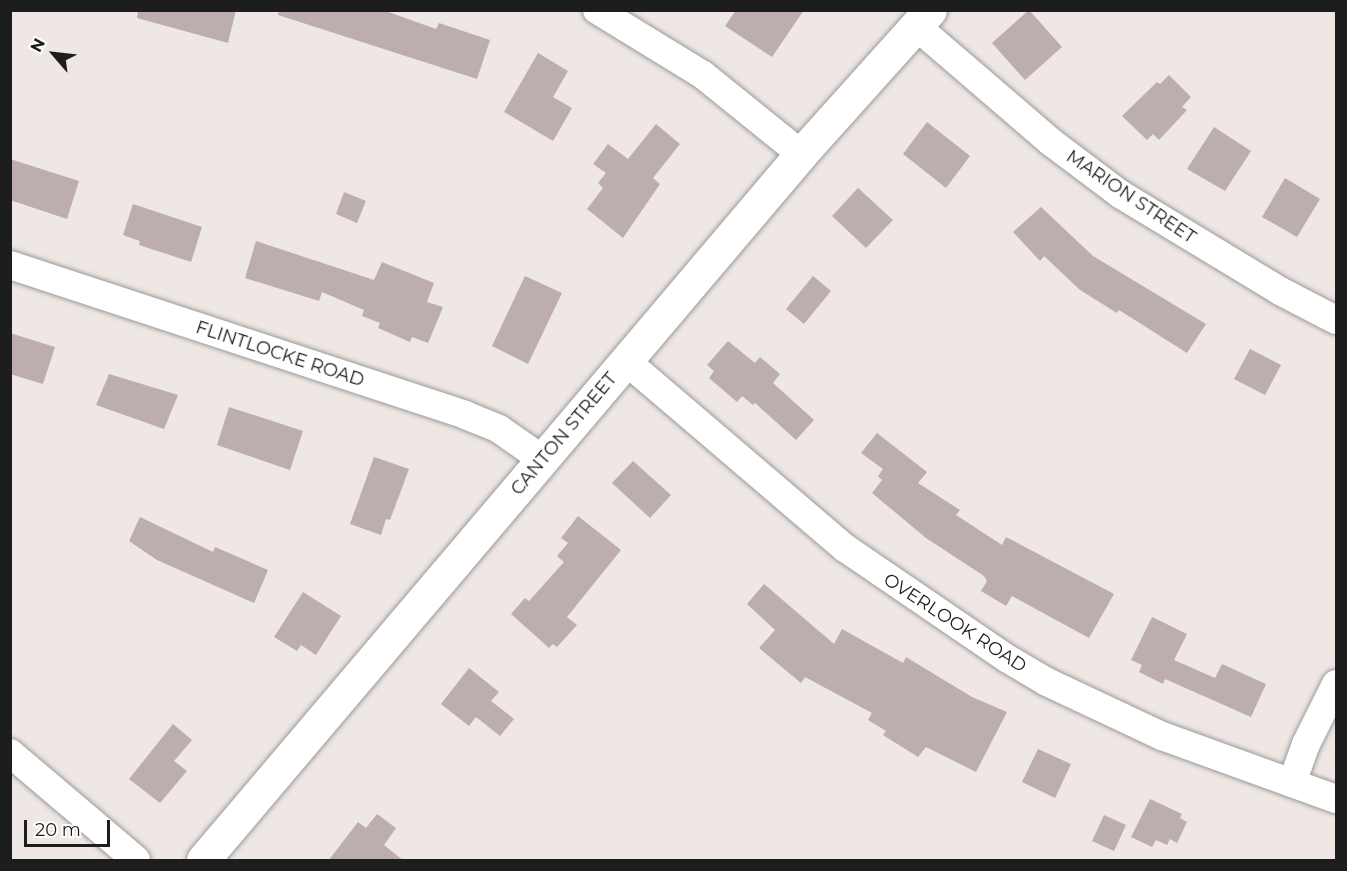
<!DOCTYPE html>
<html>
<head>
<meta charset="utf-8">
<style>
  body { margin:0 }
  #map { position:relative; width:1347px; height:871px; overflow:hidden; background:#eee7e3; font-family:Montserrat,sans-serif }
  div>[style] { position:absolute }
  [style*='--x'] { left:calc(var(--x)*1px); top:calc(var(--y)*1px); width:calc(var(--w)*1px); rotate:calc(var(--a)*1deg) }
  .building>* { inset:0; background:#bbaead }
  .roads { filter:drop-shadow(0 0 2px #9a9a9a) drop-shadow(0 0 2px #9a9a9a) }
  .minor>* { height:28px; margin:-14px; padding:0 14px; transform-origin:14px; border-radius:14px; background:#fff }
  .tertiary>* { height:33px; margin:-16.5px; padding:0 16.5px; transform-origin:16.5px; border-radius:16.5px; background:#fff }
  span { translate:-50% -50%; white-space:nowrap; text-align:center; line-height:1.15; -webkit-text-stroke:4.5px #fff; paint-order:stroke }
  .street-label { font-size:18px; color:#1d1d1d }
  .frame { position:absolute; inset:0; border:12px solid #1d1d1d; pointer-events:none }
  .north { position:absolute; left:24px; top:24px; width:60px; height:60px; -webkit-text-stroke:4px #fff; paint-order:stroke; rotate:298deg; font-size:16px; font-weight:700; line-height:24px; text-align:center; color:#1d1d1d }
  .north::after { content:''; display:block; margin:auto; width:21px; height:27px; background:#1d1d1d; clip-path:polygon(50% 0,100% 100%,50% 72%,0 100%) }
  .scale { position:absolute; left:24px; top:820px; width:86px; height:27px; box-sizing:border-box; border:3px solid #1d1d1d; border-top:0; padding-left:8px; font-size:18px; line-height:21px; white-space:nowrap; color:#1d1d1d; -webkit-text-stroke:4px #fff; paint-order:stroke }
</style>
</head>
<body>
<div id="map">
  <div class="building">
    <div style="clip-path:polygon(138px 10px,236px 10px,228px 43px,137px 18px)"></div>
    <div style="clip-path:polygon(279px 10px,383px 10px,436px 29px,439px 23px,490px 40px,477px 79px,278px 15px)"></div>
    <div style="clip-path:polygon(736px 10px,804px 10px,772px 57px,725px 26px)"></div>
    <div style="clip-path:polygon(1029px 10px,1062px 47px,1025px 80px,992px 43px)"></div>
    <div style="clip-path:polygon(538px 53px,568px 71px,553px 97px,572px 108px,553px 141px,504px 112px)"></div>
    <div style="clip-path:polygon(1169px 75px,1191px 97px,1182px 107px,1187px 110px,1159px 140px,1153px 134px,1147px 140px,1122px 116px,1157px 82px,1160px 84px)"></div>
    <div style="clip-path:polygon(927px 122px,970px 156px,946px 188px,903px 154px)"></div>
    <div style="clip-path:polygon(656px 124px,680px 144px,653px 178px,660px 184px,623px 238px,587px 209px,603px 188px,598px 183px,606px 173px,593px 164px,608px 144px,628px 159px)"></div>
    <div style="clip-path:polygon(1214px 127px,1251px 151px,1225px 191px,1187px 169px)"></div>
    <div style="clip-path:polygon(10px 159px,79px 181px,67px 219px,10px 200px)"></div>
    <div style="clip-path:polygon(1285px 178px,1320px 199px,1297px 237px,1262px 217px)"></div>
    <div style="clip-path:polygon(858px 188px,893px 220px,866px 248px,832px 216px)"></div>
    <div style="clip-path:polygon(344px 192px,366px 201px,357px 223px,336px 214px)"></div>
    <div style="clip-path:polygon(133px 204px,202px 227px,191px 262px,139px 245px,140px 241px,123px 235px)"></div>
    <div style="clip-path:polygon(1041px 207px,1093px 256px,1206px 324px,1187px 353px,1119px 310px,1117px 313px,1080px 290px,1044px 256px,1040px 261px,1013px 232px)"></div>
    <div style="clip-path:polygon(256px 241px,374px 280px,382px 262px,434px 283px,427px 302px,443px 307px,428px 343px,412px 337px,410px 342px,378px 328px,380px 323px,362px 316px,364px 310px,322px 292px,319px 301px,245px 278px)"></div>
    <div style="clip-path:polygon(525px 276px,562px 293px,528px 364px,492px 346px)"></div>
    <div style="clip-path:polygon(813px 276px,831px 291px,804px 324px,786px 309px)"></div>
    <div style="clip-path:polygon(10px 333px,55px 347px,43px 384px,10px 374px)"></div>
    <div style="clip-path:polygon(728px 341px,755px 363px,760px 357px,780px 374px,773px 383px,814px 420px,796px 440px,755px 403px,753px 405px,742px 396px,737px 402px,709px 378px,714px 371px,707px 365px)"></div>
    <div style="clip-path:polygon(1250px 349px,1281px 365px,1265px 395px,1234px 379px)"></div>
    <div style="clip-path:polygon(109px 374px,178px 395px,164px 429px,96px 405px)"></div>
    <div style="clip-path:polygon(229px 407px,303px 431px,290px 470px,217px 445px)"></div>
    <div style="clip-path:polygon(877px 433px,927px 472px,918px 483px,960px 510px,956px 515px,1002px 545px,1006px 537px,1114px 594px,1089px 638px,1012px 596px,1006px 606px,981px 591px,987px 581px,984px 576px,926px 538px,872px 493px,882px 480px,878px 476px,883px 469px,861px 453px)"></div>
    <div style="clip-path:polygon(374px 457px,409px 469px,390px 520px,386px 519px,381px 535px,350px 524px)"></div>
    <div style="clip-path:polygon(633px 461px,671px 495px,650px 518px,612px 483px)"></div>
    <div style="clip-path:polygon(578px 516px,621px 550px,567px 617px,577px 625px,557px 647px,553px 644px,549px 648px,511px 614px,525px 598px,529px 601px,564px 562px,557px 556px,568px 543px,561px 538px)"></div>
    <div style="clip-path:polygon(140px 517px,213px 552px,215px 547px,268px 570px,254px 603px,157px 560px,129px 541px)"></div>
    <div style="clip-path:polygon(764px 584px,834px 644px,842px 629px,903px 663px,906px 657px,972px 697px,1007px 712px,976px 772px,926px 747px,918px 757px,883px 735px,886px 731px,868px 720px,872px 713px,805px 677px,801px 683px,759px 648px,775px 630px,747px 604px)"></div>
    <div style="clip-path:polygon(303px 592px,341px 616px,316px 655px,301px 645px,297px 651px,274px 637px)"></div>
    <div style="clip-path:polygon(1152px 617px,1187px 634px,1174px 660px,1215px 678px,1222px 664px,1266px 684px,1251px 717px,1165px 679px,1163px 684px,1139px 672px,1142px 665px,1131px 660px)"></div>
    <div style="clip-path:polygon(469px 668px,499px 692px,491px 701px,514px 719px,500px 736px,476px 717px,469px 726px,441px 704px)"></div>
    <div style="clip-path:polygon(173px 724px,192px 740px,174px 761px,187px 771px,160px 803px,129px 779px)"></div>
    <div style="clip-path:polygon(1038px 749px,1071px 764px,1055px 798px,1022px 782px)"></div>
    <div style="clip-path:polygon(1150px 799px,1182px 814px,1180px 818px,1187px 822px,1177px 843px,1170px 839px,1167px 845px,1156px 840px,1152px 847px,1131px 837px)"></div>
    <div style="clip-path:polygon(377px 814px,396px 828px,384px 845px,404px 861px,328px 861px,358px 822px,366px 828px)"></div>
    <div style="clip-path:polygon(1104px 815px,1126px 825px,1114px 851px,1092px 841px)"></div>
  </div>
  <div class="roads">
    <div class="minor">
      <div style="--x:597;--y:10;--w:124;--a:31.5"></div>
      <div style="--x:703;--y:75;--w:126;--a:38.9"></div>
      <div style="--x:916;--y:26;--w:178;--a:40.7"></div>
      <div style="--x:1051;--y:142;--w:86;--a:37"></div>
      <div style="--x:1120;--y:194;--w:187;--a:31.2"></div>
      <div style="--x:1280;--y:291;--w:63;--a:27.4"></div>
      <div style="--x:10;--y:265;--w:479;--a:18.2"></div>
      <div style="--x:465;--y:415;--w:37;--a:22"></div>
      <div style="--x:499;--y:429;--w:52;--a:34.9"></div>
      <div style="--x:626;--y:361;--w:288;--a:40.5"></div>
      <div style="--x:845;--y:548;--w:197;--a:34.3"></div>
      <div style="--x:1008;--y:659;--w:45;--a:30.5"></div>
      <div style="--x:1047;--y:682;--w:127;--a:25.2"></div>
      <div style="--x:1162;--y:736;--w:185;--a:19.9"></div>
      <div style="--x:10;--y:753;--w:165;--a:40.3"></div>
      <div style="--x:1292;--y:783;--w:41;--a:-70.3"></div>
      <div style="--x:1306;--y:744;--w:67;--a:-63.4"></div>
    </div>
    <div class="tertiary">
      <div style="--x:203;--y:860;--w:925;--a:-49.73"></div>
      <div style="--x:801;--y:154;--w:193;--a:-48.1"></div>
    </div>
  </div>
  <div class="street-label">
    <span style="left:1131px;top:197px;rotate:34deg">MARION STREET</span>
    <span style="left:280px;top:354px;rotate:18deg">FLINTLOCKE ROAD</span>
    <span style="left:564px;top:434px;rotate:-50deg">CANTON STREET</span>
    <span style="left:955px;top:623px;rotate:33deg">OVERLOOK ROAD</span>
  </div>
  <div class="frame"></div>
  <div class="north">N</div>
  <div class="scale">20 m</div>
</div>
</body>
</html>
